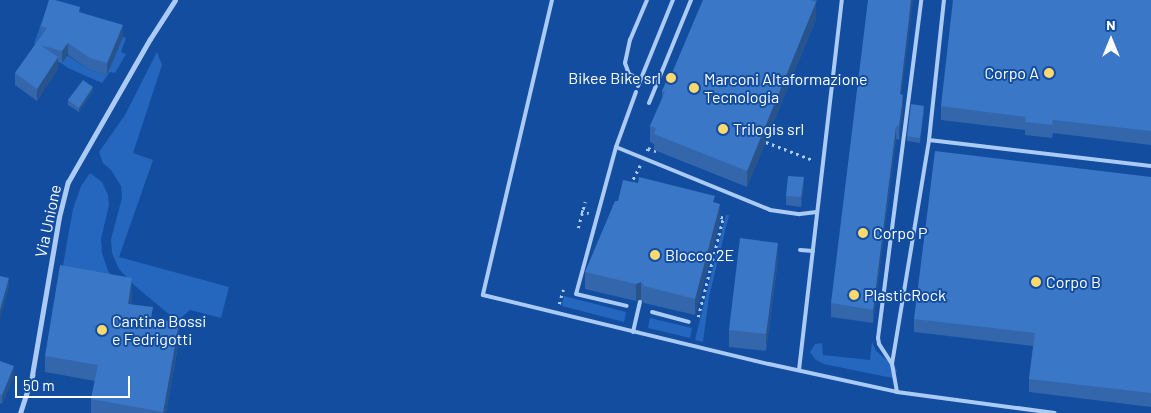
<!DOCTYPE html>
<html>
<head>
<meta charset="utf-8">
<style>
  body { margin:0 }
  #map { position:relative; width:1151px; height:413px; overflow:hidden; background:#124da0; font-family:Barlow,sans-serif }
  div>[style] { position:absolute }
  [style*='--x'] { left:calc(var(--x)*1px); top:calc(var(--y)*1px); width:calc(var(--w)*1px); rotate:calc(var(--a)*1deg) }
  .green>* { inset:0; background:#2567be }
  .path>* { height:2.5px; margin-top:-1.25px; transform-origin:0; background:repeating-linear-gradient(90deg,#abcbf5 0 2.5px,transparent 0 6.5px) }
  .service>* { height:4px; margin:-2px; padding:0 2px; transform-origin:2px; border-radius:2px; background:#abcbf5 }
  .minor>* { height:5px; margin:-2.5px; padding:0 2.5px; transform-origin:2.5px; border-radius:2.5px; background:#abcbf5 }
  .wall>* { inset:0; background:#3366ab }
  .shaded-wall>* { inset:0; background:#29538b }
  .building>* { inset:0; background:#3b77c7 }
  .dots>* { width:14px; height:14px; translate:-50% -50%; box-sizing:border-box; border:2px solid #124da0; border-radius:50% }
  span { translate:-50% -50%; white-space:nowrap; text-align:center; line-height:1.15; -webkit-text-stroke:4px #124da0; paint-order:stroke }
  .poi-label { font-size:16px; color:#fff }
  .right { translate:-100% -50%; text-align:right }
  .left { translate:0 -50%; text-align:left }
  .street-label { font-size:16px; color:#fff }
  .north { position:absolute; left:1086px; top:15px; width:50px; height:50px; -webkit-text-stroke:4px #124da0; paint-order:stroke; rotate:0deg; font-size:14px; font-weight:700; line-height:20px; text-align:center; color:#fff }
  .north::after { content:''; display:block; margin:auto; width:18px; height:22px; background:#fff; clip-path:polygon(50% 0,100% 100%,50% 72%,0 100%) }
  .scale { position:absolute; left:15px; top:376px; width:115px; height:22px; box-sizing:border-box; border:2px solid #fff; border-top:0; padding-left:6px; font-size:15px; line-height:18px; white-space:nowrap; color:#fff; -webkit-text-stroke:4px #124da0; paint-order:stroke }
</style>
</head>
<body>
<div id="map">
  <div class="green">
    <div style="clip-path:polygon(49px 1px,75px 9px,65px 54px,90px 70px,107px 75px,123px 37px,126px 38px,121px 52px,126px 54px,115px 73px,110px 72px,102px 83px,68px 68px,34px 44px)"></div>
    <div style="clip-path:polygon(157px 52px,162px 65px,133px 153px,153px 160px,119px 257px,229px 287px,221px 318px,190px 310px,177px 321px,134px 285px,119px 269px,112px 253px,111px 239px,122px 198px,121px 186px,111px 170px,103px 163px,99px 152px,125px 115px)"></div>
    <div style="clip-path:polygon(90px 173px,102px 182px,108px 195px,109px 205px,101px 239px,102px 253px,108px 271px,114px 279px,60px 282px,73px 209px,81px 186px)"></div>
    <div style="clip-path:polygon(726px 215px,729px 215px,709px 297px,703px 342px,695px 340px)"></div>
    <div style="clip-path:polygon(564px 296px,626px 312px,624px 322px,562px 306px)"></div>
    <div style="clip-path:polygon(650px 318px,692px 328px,690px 338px,648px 328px)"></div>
    <div style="clip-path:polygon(872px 342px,876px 351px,895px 367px,897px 371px,892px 378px,824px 364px,816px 360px,810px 352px,815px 344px,822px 343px,823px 355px,870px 360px)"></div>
  </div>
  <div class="path">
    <div style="--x:766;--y:142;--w:50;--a:21"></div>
    <div style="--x:647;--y:151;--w:3;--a:-72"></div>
    <div style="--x:648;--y:148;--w:9;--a:21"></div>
    <div style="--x:630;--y:185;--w:22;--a:-63"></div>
    <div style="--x:581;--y:211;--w:8;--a:14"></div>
    <div style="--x:578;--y:228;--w:27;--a:-75"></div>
    <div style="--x:559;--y:304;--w:15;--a:-74"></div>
    <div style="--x:698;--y:317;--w:102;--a:-75.8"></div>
    <div style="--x:723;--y:218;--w:4;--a:-166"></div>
  </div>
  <div class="service">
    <div style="--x:552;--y:0;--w:303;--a:103.2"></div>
    <div style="--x:483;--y:295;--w:294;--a:13.6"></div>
    <div style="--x:769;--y:364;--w:131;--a:12.3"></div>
    <div style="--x:897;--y:392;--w:159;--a:7.6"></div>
    <div style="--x:640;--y:79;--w:12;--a:-156"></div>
    <div style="--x:629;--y:74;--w:12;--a:-110"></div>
    <div style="--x:625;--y:63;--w:24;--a:-78"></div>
    <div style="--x:630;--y:40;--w:43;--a:-67"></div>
    <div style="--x:638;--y:86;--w:93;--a:-67.9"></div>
    <div style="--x:636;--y:92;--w:59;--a:110"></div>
    <div style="--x:616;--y:147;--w:166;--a:22.2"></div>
    <div style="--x:770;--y:210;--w:30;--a:8"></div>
    <div style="--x:800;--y:214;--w:17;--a:-7"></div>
    <div style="--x:649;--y:103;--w:111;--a:-67.8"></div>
    <div style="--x:929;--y:140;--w:224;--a:6.7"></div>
    <div style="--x:616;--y:147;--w:152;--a:105.2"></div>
    <div style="--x:576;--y:294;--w:52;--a:13.2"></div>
    <div style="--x:800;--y:250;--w:13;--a:4"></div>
    <div style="--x:652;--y:312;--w:38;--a:15"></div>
    <div style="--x:633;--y:332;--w:31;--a:-77"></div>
    <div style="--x:892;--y:364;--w:24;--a:-123"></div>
    <div style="--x:879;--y:344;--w:6;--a:-99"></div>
    <div style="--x:878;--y:338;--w:341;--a:-82.7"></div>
    <div style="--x:799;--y:370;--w:372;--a:-83.4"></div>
    <div style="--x:897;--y:392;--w:28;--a:-100"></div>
    <div style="--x:892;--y:364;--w:227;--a:-80.6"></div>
    <div style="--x:929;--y:140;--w:141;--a:-83.9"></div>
  </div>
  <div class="minor">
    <div style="--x:20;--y:413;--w:40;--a:-72"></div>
    <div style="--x:32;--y:375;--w:160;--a:-80.3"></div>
    <div style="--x:59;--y:217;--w:36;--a:-76"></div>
    <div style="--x:68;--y:182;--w:165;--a:-60.2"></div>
    <div style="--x:150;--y:39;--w:46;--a:-57.3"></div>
  </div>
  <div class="wall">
    <div style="clip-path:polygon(703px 0,817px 0,816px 2px,816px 19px,747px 187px,654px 150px,654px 144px,650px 142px,650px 126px,662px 98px,662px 91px,670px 78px)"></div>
    <div style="clip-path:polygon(913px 0,901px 94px,903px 108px,899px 140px,896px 139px,873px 323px,831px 317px,831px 303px)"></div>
    <div style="clip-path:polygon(1151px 0,1151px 145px,1053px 133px,1052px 138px,1025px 135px,1025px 130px,941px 120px,941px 106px)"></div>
    <div style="clip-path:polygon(80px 12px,123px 37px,107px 75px,90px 70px,68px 55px,62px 63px,58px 62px,58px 69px,37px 101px,15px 85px,15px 73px,41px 36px,41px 26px)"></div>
    <div style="clip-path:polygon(93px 91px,79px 112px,68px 105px,68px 100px)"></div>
    <div style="clip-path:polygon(924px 111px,920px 143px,907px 141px,907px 136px)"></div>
    <div style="clip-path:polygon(1151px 177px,1151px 407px,1029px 392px,1029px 379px,1033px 346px,914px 332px,914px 319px)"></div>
    <div style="clip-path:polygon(804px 187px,801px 207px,786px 205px,786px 196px)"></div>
    <div style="clip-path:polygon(618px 201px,715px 203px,720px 220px,695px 315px,644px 303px,641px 299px,636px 301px,585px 289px,585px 272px)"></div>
    <div style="clip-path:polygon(778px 260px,766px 351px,729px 347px,729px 330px)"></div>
    <div style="clip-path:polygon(132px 294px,131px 304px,153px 319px,179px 340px,166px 413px,91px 413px,91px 399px,95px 381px,45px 372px,45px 356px)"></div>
    <div style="clip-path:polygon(0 361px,14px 376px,2px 404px,0 403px)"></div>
  </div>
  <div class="shaded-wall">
    <div style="clip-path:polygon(911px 0,913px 0,900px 108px,900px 94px)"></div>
    <div style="clip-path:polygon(816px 2px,816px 19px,747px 187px,747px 171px)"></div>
    <div style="clip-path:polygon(123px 25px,123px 37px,107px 75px,107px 63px)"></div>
    <div style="clip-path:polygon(68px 43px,68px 55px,62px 63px,62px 51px)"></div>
    <div style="clip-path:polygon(58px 57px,58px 69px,37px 101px,37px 89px)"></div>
    <div style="clip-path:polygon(93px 87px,93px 91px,79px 112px,79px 108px)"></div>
    <div style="clip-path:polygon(903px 95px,903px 108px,899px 140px,899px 126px)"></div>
    <div style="clip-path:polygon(924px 106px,924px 111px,920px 143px,920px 138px)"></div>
    <div style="clip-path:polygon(896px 126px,896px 139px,873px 323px,873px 310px)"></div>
    <div style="clip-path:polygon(804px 177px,804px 187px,801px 207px,801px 197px)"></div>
    <div style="clip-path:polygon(720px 204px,720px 220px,695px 315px,695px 299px)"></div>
    <div style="clip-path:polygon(778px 243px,778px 260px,766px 351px,766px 334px)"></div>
    <div style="clip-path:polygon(9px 278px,9px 288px,0 319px,0 310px)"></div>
    <div style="clip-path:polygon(132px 278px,132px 294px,128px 321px,128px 304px)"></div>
    <div style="clip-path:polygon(641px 282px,641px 299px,636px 301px,636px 284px)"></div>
    <div style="clip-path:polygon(179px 323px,179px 340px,166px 413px,163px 413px)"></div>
    <div style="clip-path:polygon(14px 366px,14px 376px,2px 404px,2px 395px)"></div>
  </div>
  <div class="building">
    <div style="clip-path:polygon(49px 0,55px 0,80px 7px,79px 12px,123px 25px,107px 63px,90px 58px,68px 43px,62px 51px,40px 45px,58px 57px,37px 89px,15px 73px,47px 28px,41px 26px)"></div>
    <div style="clip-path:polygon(703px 0,810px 0,816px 2px,747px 171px,654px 134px,656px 128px,650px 126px,665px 92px,662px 91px,668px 77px,670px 78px)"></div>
    <div style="clip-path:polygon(868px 0,911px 0,900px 94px,903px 95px,899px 126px,896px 126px,873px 310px,831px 303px)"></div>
    <div style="clip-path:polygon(953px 0,1151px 0,1151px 131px,1053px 120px,1052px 125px,1025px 122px,1026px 117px,941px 106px)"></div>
    <div style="clip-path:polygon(83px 80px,93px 87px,79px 108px,68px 100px)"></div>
    <div style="clip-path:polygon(911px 104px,924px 106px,920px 138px,907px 136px)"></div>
    <div style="clip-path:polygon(935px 151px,1151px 177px,1151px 393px,1029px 379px,1035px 333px,914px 319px)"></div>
    <div style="clip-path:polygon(788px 176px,804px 177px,801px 197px,786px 196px)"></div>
    <div style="clip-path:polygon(639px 177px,715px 196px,713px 202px,720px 204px,695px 299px,644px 286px,641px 282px,636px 284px,585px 272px,615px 201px,618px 201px,623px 180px,638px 183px)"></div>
    <div style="clip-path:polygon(740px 238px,778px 243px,766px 334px,729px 330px)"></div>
    <div style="clip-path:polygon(60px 265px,132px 278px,128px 304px,153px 307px,151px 318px,179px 323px,163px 412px,91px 399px,98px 365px,45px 356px)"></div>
    <div style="clip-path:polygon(0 276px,9px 278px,0 310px)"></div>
    <div style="clip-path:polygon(0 361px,14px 366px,2px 395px,0 394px)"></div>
  </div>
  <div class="dots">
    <div style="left:1049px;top:73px;background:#ffd86e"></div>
    <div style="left:671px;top:78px;background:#ffd86e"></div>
    <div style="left:694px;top:88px;background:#ffd86e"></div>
    <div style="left:723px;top:129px;background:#ffd86e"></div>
    <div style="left:863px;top:233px;background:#ffd86e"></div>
    <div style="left:655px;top:255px;background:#ffd86e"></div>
    <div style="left:1036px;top:282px;background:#ffd86e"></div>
    <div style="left:854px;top:295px;background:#ffd86e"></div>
    <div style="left:102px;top:330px;background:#ffd86e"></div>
  </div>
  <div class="poi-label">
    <span class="right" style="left:1039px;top:73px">Corpo A</span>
    <span class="right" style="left:661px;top:78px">Bikee Bike srl</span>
    <span class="left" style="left:704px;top:88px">Marconi Altaformazione<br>Tecnologia</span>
    <span class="left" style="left:733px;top:129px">Trilogis srl</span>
    <span class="left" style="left:873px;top:233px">Corpo P</span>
    <span class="left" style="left:665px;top:255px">Blocco 2E</span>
    <span class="left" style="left:1046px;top:282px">Corpo B</span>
    <span class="left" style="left:864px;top:295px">PlasticRock</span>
    <span class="left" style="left:112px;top:330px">Cantina Bossi<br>e Fedrigotti</span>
  </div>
  <div class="street-label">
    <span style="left:48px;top:221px;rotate:-78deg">Via Unione</span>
  </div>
  <div class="north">N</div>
  <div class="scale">50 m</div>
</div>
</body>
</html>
